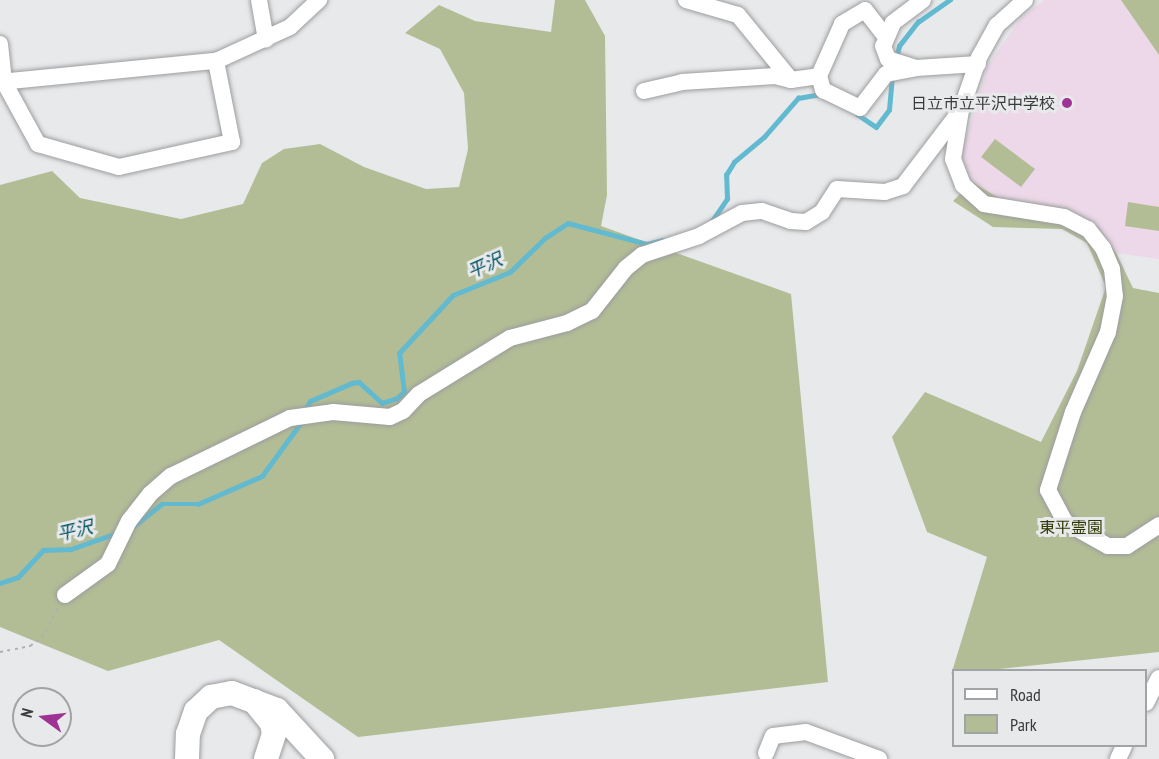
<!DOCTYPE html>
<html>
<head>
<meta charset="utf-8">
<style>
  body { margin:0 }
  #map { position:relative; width:1159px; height:759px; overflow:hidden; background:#e8e9eb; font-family:"PT Sans Narrow","Noto Sans JP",sans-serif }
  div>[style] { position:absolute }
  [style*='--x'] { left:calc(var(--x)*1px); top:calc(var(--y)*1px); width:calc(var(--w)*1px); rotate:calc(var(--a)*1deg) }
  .education>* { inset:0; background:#ecd8e8 }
  .green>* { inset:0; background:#b3bd95 }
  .stream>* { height:4.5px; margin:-2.25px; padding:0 2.25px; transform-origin:2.25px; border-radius:2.25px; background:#61bad0 }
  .path>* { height:2px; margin-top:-1px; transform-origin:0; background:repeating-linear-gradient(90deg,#aeafb0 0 3px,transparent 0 7.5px) }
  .roads { filter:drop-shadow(0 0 2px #9b9d9e) drop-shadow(0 0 2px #9b9d9e) }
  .minor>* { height:16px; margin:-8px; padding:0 8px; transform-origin:8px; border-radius:8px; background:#fff }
  .highway>* { height:24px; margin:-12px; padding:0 12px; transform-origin:12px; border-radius:12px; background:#fff }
  .dots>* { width:16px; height:16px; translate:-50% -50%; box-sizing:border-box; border:3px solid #e8e9eb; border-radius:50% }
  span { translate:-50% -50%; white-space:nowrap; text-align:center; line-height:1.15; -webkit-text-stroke:6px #e8e9eb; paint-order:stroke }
  .poi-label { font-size:16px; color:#3a3b3b }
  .right { translate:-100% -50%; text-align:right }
  .park-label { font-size:16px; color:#2f3803 }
  .water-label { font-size:18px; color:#015363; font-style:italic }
  .legend { position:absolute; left:952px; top:669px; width:195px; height:78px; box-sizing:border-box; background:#e8e9eb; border:2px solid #a2a3a5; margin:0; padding:8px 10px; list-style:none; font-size:18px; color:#3a3b3b }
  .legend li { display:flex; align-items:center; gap:12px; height:30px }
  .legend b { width:30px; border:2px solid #a2a3a5 }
  .north { position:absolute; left:12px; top:687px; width:60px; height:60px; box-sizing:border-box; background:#e8e9eb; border:2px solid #a2a3a5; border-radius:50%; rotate:285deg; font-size:16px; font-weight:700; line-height:24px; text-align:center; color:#3a3b3b }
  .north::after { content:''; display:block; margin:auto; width:21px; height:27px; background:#9e3394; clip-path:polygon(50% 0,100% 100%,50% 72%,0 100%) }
</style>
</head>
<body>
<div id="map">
  <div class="education">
    <div style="clip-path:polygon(1044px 0,1159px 0,1159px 259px,1116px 253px,1097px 227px,999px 198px,972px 182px,961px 154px,988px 65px,1021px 18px)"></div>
  </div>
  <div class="green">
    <div style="clip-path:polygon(555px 0,585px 0,605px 36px,607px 195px,601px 226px,791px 294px,828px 682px,358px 737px,219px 640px,108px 671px,0 627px,0 185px,52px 171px,80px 198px,181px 219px,243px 204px,262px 163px,284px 149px,320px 144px,364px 167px,426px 189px,459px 187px,468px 149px,464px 93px,440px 49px,405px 33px,439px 5px,475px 21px,551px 32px)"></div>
    <div style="clip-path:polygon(1121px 0,1159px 0,1159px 55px)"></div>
    <div style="clip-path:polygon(995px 139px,1035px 169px,1021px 187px,981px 157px)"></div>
    <div style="clip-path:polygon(972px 182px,999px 198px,1067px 209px,1098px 227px,1116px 253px,1133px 288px,1159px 293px,1159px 652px,990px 670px,954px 670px,951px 675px,987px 557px,927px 532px,892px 437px,925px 392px,1041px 442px,1077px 371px,1106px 287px,1087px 243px,1062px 229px,993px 227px,953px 201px)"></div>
    <div style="clip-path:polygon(1128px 202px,1159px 207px,1159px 231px,1125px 226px)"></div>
  </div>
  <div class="stream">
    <div style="--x:896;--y:59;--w:13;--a:-77"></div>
    <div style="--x:899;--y:46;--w:31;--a:-52"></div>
    <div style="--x:918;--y:22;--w:39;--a:-35"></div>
    <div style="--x:857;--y:114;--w:23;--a:34"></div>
    <div style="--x:876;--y:127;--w:21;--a:-53"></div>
    <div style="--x:889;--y:110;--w:34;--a:-85"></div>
    <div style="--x:712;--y:221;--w:27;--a:-56"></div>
    <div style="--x:727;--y:199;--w:24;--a:-92"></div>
    <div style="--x:726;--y:175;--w:15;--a:-58"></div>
    <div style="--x:734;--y:162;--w:39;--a:-40"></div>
    <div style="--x:764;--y:137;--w:52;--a:-48.9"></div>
    <div style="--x:798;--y:98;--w:23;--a:-10"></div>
    <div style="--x:305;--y:410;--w:10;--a:-61"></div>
    <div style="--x:310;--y:401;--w:46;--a:-23.2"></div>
    <div style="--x:352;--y:383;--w:7;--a:-8"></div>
    <div style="--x:359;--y:382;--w:31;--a:42"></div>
    <div style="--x:382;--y:403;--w:16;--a:-18"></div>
    <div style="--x:397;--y:398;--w:9;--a:-41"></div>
    <div style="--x:404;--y:392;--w:39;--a:-97"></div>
    <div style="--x:399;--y:353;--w:79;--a:-47"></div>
    <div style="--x:453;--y:295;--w:61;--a:-22"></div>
    <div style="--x:510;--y:272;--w:49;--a:-44.2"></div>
    <div style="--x:545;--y:238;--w:27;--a:-33"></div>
    <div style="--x:568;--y:223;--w:82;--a:14.9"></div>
    <div style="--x:647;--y:244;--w:16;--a:-14"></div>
    <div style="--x:131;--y:528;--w:39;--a:-38"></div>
    <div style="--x:162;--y:504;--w:36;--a:0"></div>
    <div style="--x:198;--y:504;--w:70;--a:-23.6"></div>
    <div style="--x:262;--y:476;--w:68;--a:-54"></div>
    <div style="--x:0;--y:583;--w:19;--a:-18"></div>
    <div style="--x:18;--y:577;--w:37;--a:-47"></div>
    <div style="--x:43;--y:550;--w:28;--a:-2"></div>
    <div style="--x:71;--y:549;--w:49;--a:-19.2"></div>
  </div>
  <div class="path">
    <div style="--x:0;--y:652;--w:31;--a:-11"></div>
    <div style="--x:30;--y:646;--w:14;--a:-34"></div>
    <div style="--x:42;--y:638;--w:34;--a:-62"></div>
  </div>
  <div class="roads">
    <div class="minor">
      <div style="--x:259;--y:0;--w:40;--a:80"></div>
      <div style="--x:686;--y:0;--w:54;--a:16.1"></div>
      <div style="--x:738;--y:15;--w:84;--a:50.8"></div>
      <div style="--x:791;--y:80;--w:28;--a:-8"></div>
      <div style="--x:923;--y:0;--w:38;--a:143"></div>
      <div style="--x:893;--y:23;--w:25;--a:113"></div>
      <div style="--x:883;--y:46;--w:14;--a:69"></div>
      <div style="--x:888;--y:59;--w:29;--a:18"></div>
      <div style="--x:916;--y:68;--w:62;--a:-3.7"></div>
      <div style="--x:1025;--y:0;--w:38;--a:138"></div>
      <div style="--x:997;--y:25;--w:38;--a:119"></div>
      <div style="--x:979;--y:58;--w:55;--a:109.1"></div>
      <div style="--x:961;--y:110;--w:50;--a:99.3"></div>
      <div style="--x:953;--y:159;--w:28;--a:69"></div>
      <div style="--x:963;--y:185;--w:28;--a:42"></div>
      <div style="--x:984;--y:204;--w:81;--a:9.2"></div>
      <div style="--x:1064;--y:217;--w:27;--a:27"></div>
      <div style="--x:1088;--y:229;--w:24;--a:52"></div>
      <div style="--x:1103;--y:248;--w:23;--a:67"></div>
      <div style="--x:1112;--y:269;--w:27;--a:84"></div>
      <div style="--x:1115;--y:296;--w:37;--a:101"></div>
      <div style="--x:1108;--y:332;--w:87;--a:113.6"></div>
      <div style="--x:1073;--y:412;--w:82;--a:107.8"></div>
      <div style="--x:1048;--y:490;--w:36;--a:62"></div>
      <div style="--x:1065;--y:522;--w:49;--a:29.2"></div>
      <div style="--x:1108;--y:546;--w:19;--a:0"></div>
      <div style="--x:1127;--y:546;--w:38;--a:-33"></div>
      <div style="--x:886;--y:37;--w:34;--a:-128"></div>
      <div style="--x:865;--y:10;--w:27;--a:149"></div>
      <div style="--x:842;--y:24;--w:57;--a:113.9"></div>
      <div style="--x:819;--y:76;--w:15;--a:74"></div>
      <div style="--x:823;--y:90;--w:41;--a:25.9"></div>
      <div style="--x:860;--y:108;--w:43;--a:-52.6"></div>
      <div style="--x:886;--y:74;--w:31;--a:-11"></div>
      <div style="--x:0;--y:44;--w:38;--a:84"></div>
      <div style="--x:4;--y:82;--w:71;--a:61.3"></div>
      <div style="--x:38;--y:144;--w:84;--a:15.9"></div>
      <div style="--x:119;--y:167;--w:116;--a:-12.5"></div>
      <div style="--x:232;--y:142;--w:83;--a:-101.2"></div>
      <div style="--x:0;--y:82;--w:217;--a:-5.6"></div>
      <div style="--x:216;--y:61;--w:81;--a:-24.7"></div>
      <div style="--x:290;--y:27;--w:40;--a:-43"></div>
      <div style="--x:644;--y:91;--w:39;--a:-13"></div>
      <div style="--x:682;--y:82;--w:93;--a:-3.7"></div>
      <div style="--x:775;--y:76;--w:16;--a:14"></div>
      <div style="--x:65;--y:595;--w:53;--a:-35.8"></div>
      <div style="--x:108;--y:564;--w:48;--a:-64"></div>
      <div style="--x:129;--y:521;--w:34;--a:-52"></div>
      <div style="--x:150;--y:494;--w:28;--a:-41"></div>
      <div style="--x:171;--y:476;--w:132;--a:-26"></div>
      <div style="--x:290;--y:418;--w:43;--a:-7.9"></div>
      <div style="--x:333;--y:412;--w:57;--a:5"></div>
      <div style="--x:390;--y:417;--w:14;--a:-25"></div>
      <div style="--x:403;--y:411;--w:23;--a:-47"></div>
      <div style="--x:419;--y:394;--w:107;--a:-31.6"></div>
      <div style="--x:510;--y:338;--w:59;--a:-14.7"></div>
      <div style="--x:567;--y:323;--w:28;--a:-26"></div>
      <div style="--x:592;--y:311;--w:55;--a:-51.7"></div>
      <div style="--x:626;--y:268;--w:21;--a:-39"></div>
      <div style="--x:642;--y:255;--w:60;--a:-18.4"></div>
      <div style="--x:699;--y:236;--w:49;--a:-28.1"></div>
      <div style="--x:742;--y:213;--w:20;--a:-6"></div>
      <div style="--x:762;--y:211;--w:31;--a:19"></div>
      <div style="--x:791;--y:221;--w:15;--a:4"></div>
      <div style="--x:806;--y:222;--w:19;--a:-32"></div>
      <div style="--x:822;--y:212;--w:27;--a:-57"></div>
      <div style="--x:837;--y:189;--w:48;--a:3.6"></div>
      <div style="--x:885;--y:192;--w:19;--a:-18"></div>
      <div style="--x:903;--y:186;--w:96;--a:-52.7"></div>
      <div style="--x:1146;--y:703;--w:28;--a:-63"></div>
      <div style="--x:766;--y:753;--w:18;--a:-68"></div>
      <div style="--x:773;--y:736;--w:33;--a:-7"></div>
      <div style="--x:806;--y:732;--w:78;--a:20.3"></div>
      <div style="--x:1118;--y:759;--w:14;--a:-65"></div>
    </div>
    <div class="highway">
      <div style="--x:254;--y:701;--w:28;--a:51"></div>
      <div style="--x:272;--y:723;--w:11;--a:80"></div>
      <div style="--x:274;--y:734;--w:26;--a:108"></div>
      <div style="--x:187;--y:759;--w:25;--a:-88"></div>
      <div style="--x:188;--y:734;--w:24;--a:-71"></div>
      <div style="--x:196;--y:711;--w:21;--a:-43"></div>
      <div style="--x:211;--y:697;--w:21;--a:-11"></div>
      <div style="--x:232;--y:693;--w:48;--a:20.7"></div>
      <div style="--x:277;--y:710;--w:67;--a:47.4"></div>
    </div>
  </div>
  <div class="dots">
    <div style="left:1067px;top:103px;background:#9e3394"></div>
  </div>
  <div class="poi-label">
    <span class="right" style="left:1055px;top:103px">日立市立平沢中学校</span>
  </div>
  <div class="park-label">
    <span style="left:1071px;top:527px">東平霊園</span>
  </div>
  <div class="water-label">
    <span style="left:485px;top:266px;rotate:-24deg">平沢</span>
    <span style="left:75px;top:531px;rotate:-13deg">平沢</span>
  </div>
  <ul class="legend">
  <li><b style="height:8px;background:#fff"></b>Road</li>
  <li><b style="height:16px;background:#b3bd95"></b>Park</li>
  </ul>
  <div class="north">N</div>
</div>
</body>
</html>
